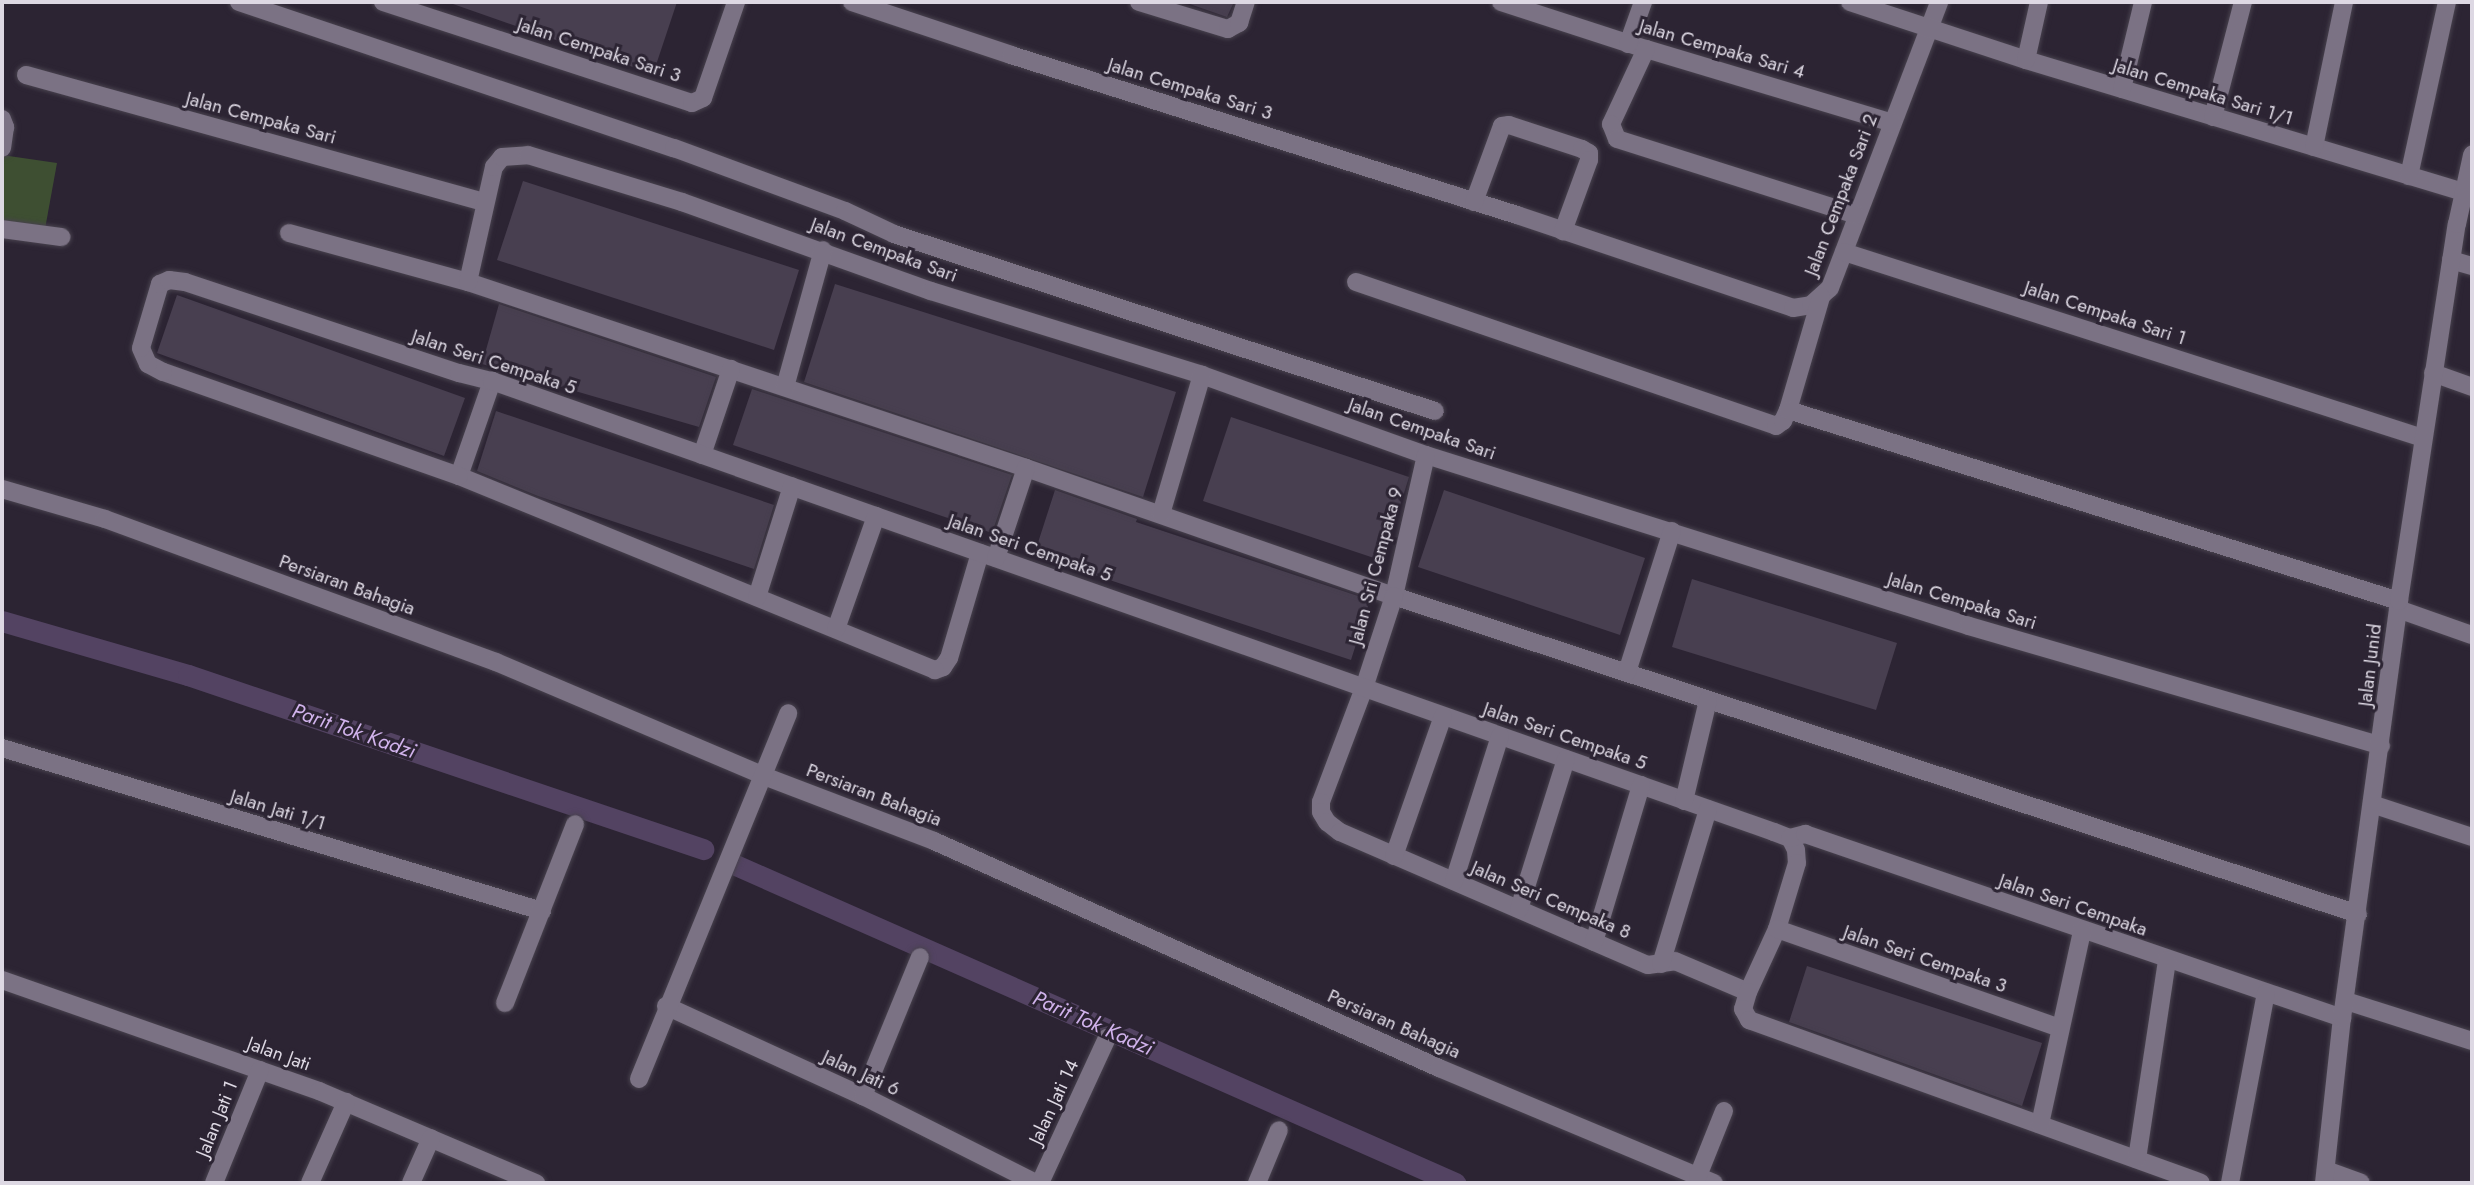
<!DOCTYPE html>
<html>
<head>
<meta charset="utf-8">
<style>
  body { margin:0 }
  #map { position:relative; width:2474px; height:1185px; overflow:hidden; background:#2c2433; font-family:Jost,sans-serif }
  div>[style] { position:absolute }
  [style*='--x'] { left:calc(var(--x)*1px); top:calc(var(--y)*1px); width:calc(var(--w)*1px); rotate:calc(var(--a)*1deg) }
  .green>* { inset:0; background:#3e4f32 }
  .canal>* { height:21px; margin:-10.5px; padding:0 10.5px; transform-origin:10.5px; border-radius:10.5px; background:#534362 }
  .building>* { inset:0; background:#483f50 }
  .roads { filter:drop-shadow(0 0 2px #48424e) drop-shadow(0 0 2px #48424e) }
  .minor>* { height:18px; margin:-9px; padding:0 9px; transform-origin:9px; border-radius:9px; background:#7b7284 }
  span { translate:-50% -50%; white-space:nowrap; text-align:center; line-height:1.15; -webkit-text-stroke:6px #2c2433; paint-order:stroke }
  .street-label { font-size:19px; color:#ddd8e3 }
  .water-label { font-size:21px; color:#d1b3ec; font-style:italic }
  .frame { position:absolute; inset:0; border:4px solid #ddd8e3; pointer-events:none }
</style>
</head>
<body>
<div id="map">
  <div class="green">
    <div style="clip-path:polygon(2px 155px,57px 163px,45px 229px,2px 221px)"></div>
  </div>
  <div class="canal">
    <div style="--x:2;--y:621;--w:194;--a:16.2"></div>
    <div style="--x:188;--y:675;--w:544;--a:18.67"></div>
    <div style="--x:731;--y:863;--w:792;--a:23.84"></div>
  </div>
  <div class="building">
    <div style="clip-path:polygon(453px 2px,677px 2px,653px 74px,453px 4px)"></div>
    <div style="clip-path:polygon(1184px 2px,1234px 2px,1227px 17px)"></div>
    <div style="clip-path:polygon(523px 181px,799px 270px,774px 350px,497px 260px)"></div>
    <div style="clip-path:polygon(835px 284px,1176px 392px,1143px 497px,804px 382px)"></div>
    <div style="clip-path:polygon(177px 295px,465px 398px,444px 456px,157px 353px)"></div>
    <div style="clip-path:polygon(499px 304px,716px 377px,699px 427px,482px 364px)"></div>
    <div style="clip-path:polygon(752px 389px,1012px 475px,992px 533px,733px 445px)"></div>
    <div style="clip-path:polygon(496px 411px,774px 505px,754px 569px,538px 496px,477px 471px)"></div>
    <div style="clip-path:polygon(1231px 417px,1409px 477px,1383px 561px,1203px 501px)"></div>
    <div style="clip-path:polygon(1055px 490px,1137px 519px,1136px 522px,1370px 600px,1351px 660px,1034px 555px)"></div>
    <div style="clip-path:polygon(1444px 490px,1645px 558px,1620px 635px,1418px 567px)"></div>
    <div style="clip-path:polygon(1692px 579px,1897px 643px,1876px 710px,1672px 647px)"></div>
    <div style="clip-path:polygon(1807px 966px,2042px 1043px,2022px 1106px,1789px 1022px)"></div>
  </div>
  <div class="roads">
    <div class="minor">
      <div style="--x:239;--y:2;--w:459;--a:18.6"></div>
      <div style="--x:674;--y:148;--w:182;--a:20.2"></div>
      <div style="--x:845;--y:211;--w:54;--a:25.1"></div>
      <div style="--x:894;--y:234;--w:569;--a:18.12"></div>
      <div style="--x:383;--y:2;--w:325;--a:18.1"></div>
      <div style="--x:692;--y:103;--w:12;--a:-24"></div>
      <div style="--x:703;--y:98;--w:102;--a:-71"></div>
      <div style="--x:852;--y:2;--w:168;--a:18.4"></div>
      <div style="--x:1011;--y:55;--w:531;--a:17.55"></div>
      <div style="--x:1517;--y:215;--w:291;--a:18.6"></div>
      <div style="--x:1793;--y:308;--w:18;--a:-9"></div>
      <div style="--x:1811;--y:305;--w:25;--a:-42"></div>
      <div style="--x:1830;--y:288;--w:306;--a:-69.1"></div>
      <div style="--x:1139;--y:2;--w:93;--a:16.9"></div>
      <div style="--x:1228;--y:29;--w:13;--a:-29"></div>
      <div style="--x:1239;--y:23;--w:22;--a:-72"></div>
      <div style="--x:1501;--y:2;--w:152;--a:18"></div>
      <div style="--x:1646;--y:49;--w:257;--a:16.7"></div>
      <div style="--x:1850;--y:2;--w:185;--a:18.2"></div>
      <div style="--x:2026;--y:60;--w:457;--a:16.8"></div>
      <div style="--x:1628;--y:44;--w:45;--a:-70.3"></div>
      <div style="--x:1646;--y:49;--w:83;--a:115"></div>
      <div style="--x:1611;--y:124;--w:16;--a:68"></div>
      <div style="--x:1617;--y:139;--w:251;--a:17.6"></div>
      <div style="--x:2026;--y:60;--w:59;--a:-77.4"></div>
      <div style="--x:26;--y:75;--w:476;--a:15.5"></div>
      <div style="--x:2122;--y:89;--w:89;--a:-76.4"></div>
      <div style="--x:2213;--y:117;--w:119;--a:-75.4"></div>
      <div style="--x:2;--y:119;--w:9;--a:69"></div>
      <div style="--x:5;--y:127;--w:21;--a:98"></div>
      <div style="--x:2314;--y:147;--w:148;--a:-78.3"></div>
      <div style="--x:2409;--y:176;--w:178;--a:-77.7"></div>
      <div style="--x:1474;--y:202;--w:81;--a:-69.8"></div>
      <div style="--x:1502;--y:126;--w:7;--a:-8"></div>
      <div style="--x:1509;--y:125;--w:77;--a:18.2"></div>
      <div style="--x:1582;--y:149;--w:8;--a:30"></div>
      <div style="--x:1589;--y:153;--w:7;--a:90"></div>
      <div style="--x:1589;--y:160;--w:76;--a:110.1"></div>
      <div style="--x:2;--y:229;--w:60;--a:7.7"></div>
      <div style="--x:289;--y:233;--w:186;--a:15.3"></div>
      <div style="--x:468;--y:282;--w:588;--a:18.43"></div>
      <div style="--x:1026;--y:468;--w:390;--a:19.2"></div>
      <div style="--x:1394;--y:596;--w:1015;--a:18.26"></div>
      <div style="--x:1844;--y:252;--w:608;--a:17.81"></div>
      <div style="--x:2451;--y:260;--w:22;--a:16"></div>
      <div style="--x:468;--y:282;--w:118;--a:-77.3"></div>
      <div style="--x:494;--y:167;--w:13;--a:-51"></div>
      <div style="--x:502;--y:157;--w:26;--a:-4"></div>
      <div style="--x:528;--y:155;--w:161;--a:17"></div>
      <div style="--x:682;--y:202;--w:264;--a:19.7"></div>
      <div style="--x:931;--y:291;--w:284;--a:17.2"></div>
      <div style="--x:1202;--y:375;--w:238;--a:19.7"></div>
      <div style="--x:1426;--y:455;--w:569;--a:17.48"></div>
      <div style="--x:1969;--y:626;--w:429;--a:16.2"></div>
      <div style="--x:1356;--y:282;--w:444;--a:18.9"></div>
      <div style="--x:1776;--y:426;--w:9;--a:-36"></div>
      <div style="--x:1783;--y:421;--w:12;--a:-66"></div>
      <div style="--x:1788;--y:410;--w:118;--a:-73.7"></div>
      <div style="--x:2433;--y:373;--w:41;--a:19.7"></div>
      <div style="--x:785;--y:387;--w:142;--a:-74.5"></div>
      <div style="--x:1788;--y:410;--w:640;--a:17.36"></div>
      <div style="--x:702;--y:455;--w:91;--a:-71.4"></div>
      <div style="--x:1426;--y:455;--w:145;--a:102.8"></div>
      <div style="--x:1394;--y:596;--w:97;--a:108.1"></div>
      <div style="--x:1364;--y:688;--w:122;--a:110.7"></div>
      <div style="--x:1321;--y:802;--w:10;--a:90"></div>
      <div style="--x:1321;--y:812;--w:12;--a:59"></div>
      <div style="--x:1327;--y:822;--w:16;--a:38"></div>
      <div style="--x:1340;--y:832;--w:335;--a:23.4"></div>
      <div style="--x:1648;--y:965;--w:27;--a:-8"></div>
      <div style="--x:1675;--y:961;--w:79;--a:23"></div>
      <div style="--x:459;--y:476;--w:101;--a:-70.8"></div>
      <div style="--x:2;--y:489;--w:107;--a:16.2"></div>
      <div style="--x:105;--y:519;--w:416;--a:20.1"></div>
      <div style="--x:496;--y:662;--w:291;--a:23"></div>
      <div style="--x:764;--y:776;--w:182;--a:20.9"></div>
      <div style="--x:934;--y:841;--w:554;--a:24.2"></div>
      <div style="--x:1439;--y:1068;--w:298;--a:22.7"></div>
      <div style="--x:1161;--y:514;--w:145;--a:-73.6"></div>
      <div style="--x:980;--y:553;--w:109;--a:106.4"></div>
      <div style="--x:949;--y:658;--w:11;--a:124"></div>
      <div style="--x:943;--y:667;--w:9;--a:159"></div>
      <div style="--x:935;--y:670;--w:514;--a:-157.83"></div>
      <div style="--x:459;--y:476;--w:314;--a:-160.6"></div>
      <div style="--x:163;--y:372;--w:17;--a:-152"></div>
      <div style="--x:148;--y:364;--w:17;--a:-114"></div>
      <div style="--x:141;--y:348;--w:67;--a:-73.5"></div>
      <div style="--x:160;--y:284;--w:10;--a:-24"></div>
      <div style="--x:169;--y:280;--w:16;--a:7"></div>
      <div style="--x:185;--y:282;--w:289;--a:18.4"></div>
      <div style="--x:459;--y:373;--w:34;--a:14"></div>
      <div style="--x:492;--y:381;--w:1359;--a:19.38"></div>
      <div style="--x:1774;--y:832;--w:17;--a:21"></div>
      <div style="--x:1790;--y:838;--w:13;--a:63"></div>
      <div style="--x:1796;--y:850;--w:13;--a:86"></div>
      <div style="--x:1797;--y:863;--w:69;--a:106.9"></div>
      <div style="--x:1777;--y:929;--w:69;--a:114.7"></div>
      <div style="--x:1748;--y:992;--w:18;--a:106"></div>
      <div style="--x:1743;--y:1009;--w:13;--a:61"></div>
      <div style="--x:1749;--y:1020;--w:480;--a:19.8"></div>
      <div style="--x:996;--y:558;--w:95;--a:-71.6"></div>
      <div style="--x:757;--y:597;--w:116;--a:-72.5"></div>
      <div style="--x:2398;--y:609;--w:78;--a:19.4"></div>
      <div style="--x:836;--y:629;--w:120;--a:-70.5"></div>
      <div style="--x:1627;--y:672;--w:148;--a:-72.3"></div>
      <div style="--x:2;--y:748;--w:564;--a:16.8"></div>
      <div style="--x:1684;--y:801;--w:104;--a:-76.6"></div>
      <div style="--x:2372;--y:804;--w:105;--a:18.3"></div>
      <div style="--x:1790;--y:838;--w:16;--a:-15"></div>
      <div style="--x:1805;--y:834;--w:568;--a:18.91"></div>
      <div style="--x:1394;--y:856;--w:148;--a:-70.7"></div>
      <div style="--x:1454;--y:881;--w:152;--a:-72.4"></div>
      <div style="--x:1519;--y:909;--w:157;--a:-72.6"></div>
      <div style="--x:1777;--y:929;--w:299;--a:19.3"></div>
      <div style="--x:1594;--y:942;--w:164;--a:-73.3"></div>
      <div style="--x:1661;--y:964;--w:162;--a:-73.1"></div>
      <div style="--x:2;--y:980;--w:336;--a:19.3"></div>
      <div style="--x:319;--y:1091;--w:236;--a:23"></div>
      <div style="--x:2346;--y:1001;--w:132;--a:17.6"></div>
      <div style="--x:505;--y:1003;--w:192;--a:-68.6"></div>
      <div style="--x:666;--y:1006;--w:217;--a:24.6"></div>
      <div style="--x:863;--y:1096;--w:194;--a:26.7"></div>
      <div style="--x:639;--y:1079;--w:395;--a:-67.8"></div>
      <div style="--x:863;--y:1096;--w:150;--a:-67.7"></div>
      <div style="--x:2040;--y:1124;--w:198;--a:-77.7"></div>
      <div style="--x:2137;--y:1159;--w:201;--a:-81.4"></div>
      <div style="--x:2326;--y:1170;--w:37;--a:20"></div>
      <div style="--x:1698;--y:1176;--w:70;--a:-68.2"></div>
      <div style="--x:214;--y:1183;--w:122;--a:-67.8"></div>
      <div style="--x:310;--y:1183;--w:89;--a:-66"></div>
      <div style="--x:411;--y:1183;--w:49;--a:-66"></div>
      <div style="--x:1040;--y:1183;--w:160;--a:-65.2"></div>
      <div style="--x:1257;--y:1183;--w:57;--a:-67.5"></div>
      <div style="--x:2230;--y:1183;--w:193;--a:-79.3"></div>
      <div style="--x:2324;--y:1183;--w:166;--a:-83.8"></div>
      <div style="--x:2342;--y:1018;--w:421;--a:-82.2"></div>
      <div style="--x:2399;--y:601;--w:381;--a:-81.3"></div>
      <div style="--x:2457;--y:224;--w:71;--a:-77.7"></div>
    </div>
  </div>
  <div class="street-label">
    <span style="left:1722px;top:49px;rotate:16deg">Jalan Cempaka Sari 4</span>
    <span style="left:599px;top:50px;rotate:18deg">Jalan Cempaka Sari 3</span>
    <span style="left:1190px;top:89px;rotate:17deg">Jalan Cempaka Sari 3</span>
    <span style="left:2203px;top:92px;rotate:17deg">Jalan Cempaka Sari 1/1</span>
    <span style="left:261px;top:118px;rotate:15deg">Jalan Cempaka Sari</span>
    <span style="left:1841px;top:195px;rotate:-69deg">Jalan Cempaka Sari 2</span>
    <span style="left:884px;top:250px;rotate:20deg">Jalan Cempaka Sari</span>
    <span style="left:2105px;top:313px;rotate:18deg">Jalan Cempaka Sari 1</span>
    <span style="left:494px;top:362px;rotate:18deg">Jalan Seri Cempaka 5</span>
    <span style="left:1422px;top:429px;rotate:19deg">Jalan Cempaka Sari</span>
    <span style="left:1030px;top:548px;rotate:19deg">Jalan Seri Cempaka 5</span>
    <span style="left:1376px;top:566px;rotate:-75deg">Jalan Sri Cempaka 9</span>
    <span style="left:347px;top:585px;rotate:20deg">Persiaran Bahagia</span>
    <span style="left:1962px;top:601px;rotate:17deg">Jalan Cempaka Sari</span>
    <span style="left:2370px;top:665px;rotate:-83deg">Jalan Junid</span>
    <span style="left:1565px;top:736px;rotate:19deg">Jalan Seri Cempaka 5</span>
    <span style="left:874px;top:795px;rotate:21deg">Persiaran Bahagia</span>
    <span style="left:278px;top:810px;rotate:17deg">Jalan Jati 1/1</span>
    <span style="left:1551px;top:900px;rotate:23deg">Jalan Seri Cempaka 8</span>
    <span style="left:2073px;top:905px;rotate:19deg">Jalan Seri Cempaka</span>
    <span style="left:1925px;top:959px;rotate:19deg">Jalan Seri Cempaka 3</span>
    <span style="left:1394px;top:1024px;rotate:24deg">Persiaran Bahagia</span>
    <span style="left:279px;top:1054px;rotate:20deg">Jalan Jati</span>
    <span style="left:861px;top:1073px;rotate:25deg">Jalan Jati 6</span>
    <span style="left:1054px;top:1102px;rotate:-65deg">Jalan Jati 14</span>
    <span style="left:217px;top:1119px;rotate:-68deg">Jalan Jati 1</span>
  </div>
  <div class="water-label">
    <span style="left:354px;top:731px;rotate:19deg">Parit Tok Kadzi</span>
    <span style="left:1093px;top:1023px;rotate:24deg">Parit Tok Kadzi</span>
  </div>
  <div class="frame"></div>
</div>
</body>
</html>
